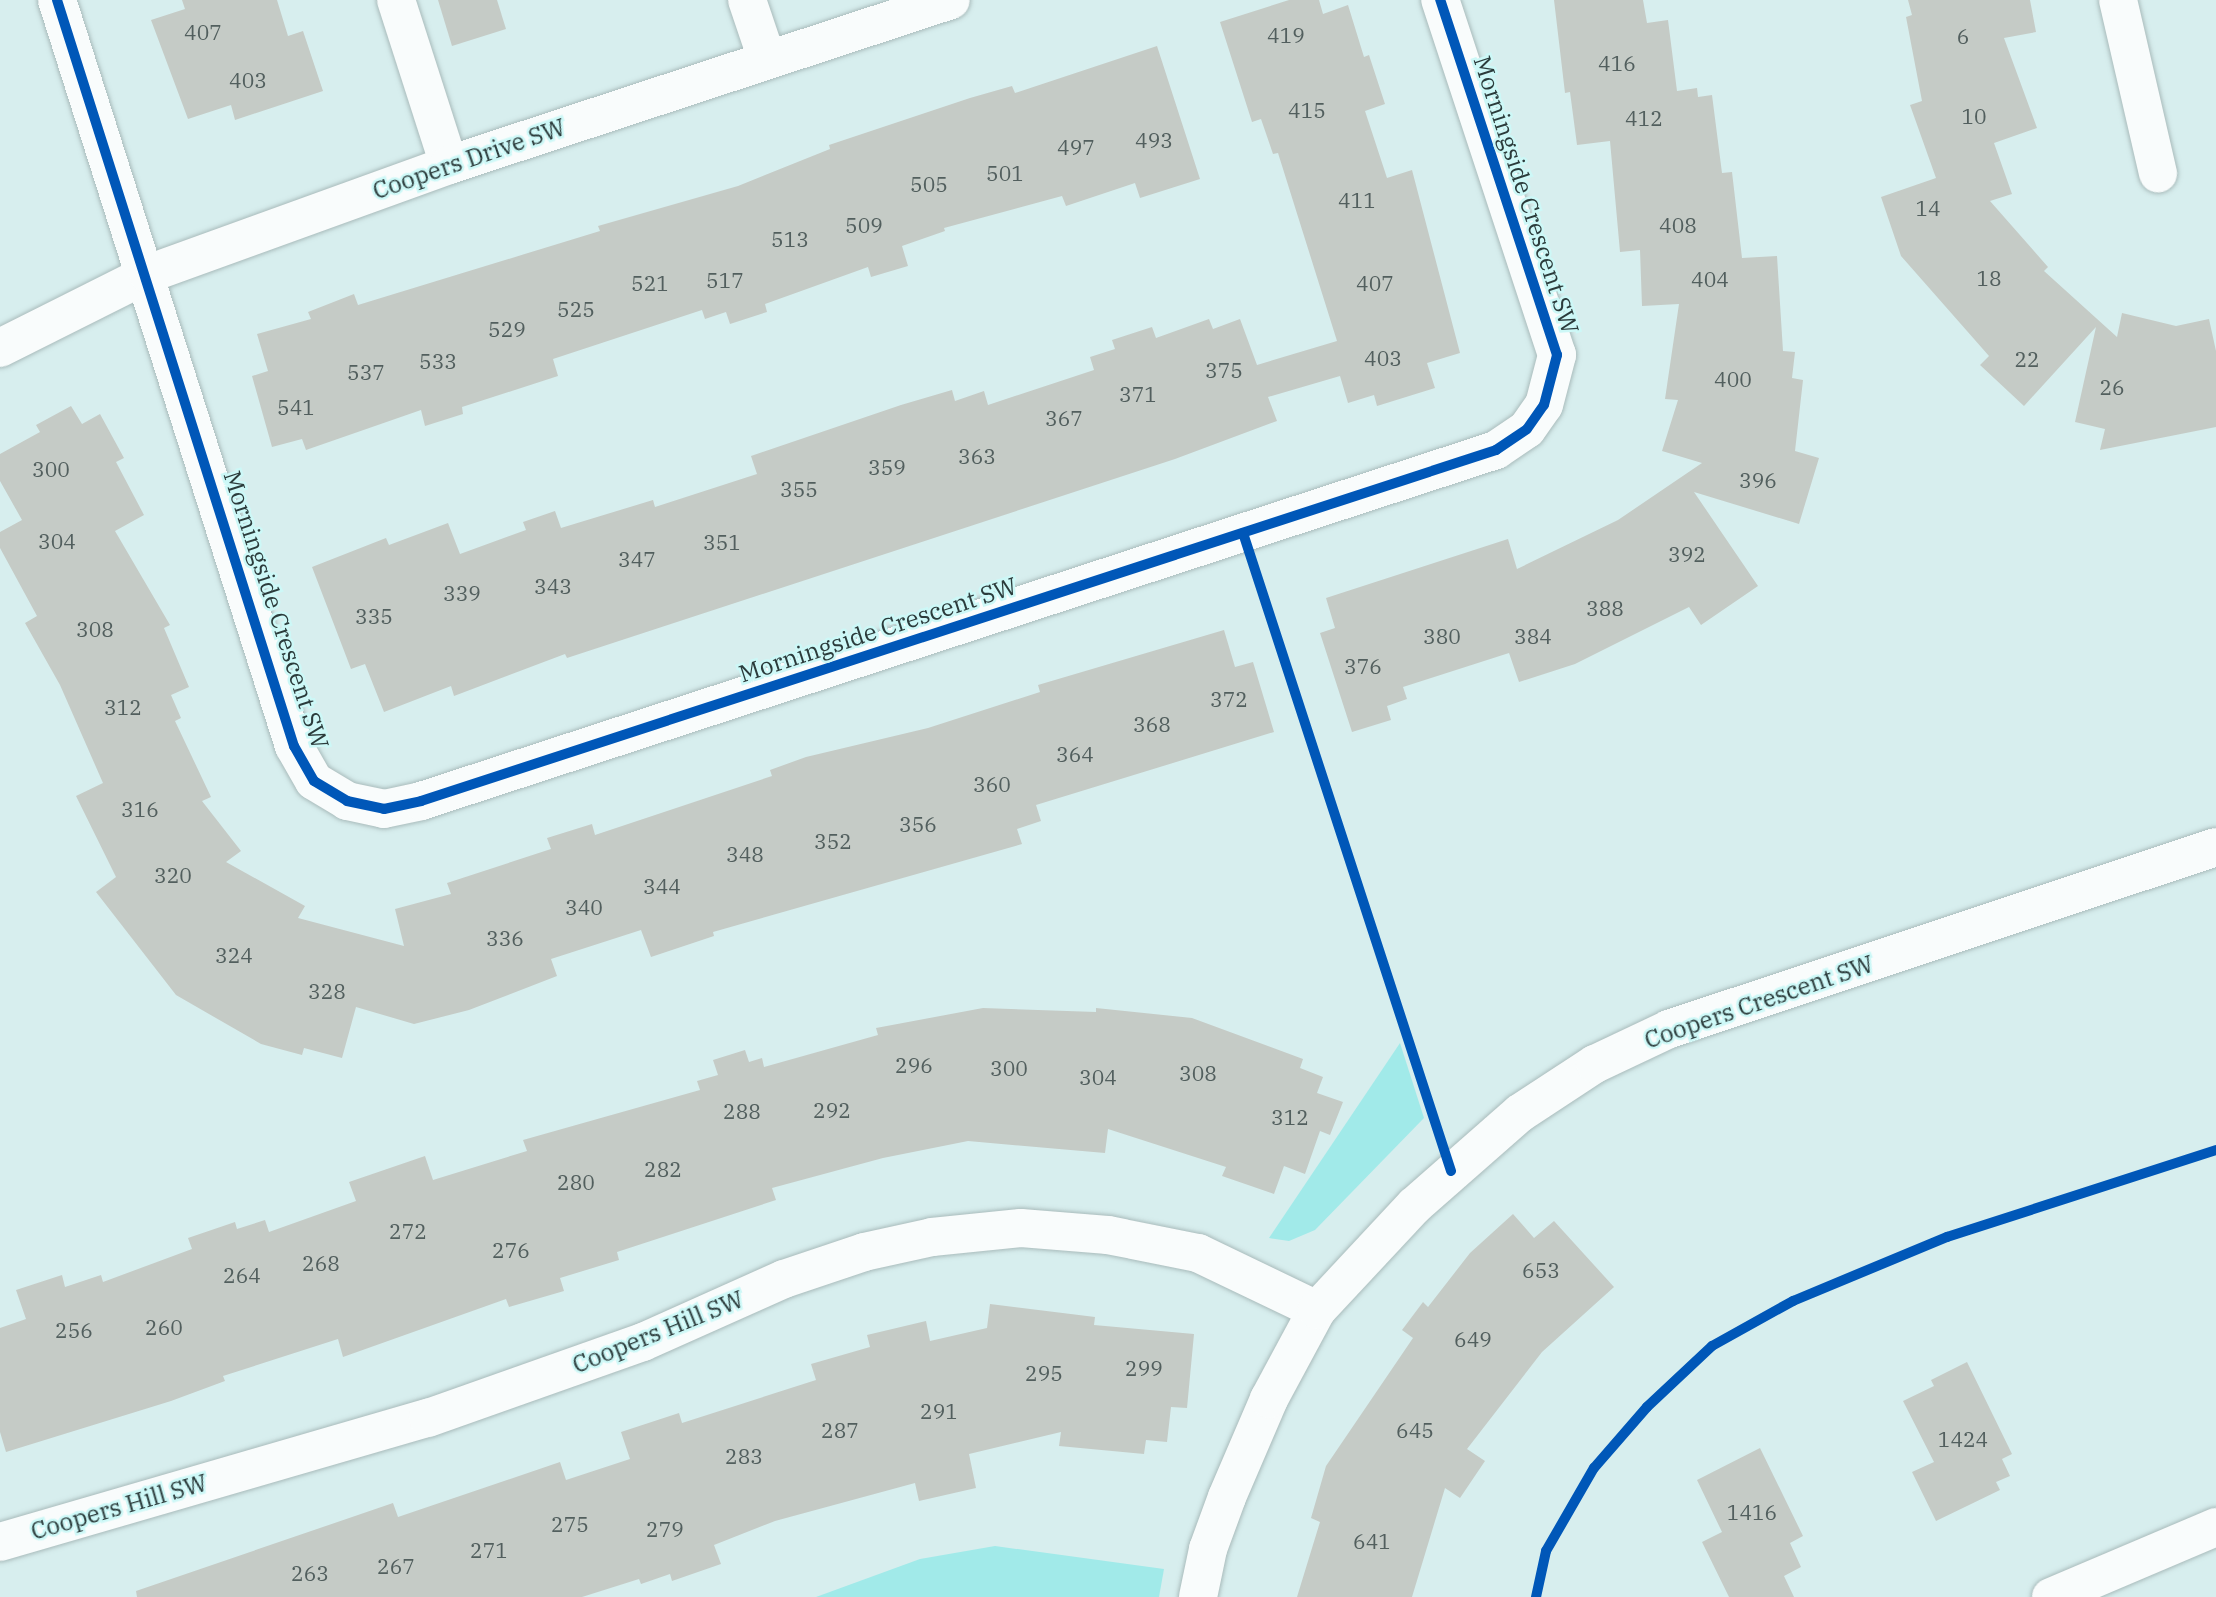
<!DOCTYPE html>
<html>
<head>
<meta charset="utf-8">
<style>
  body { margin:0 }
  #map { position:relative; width:2216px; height:1597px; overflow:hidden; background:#d7eeee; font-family:"IBM Plex Serif",serif }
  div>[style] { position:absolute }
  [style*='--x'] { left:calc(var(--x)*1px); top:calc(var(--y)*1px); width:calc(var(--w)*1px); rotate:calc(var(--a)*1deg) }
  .green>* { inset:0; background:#a1eae9 }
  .building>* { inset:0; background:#c5cbc6 }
  .roads { filter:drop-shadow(0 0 2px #a9bbbb) drop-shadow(0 0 2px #a9bbbb) }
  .minor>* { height:38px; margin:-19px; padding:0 19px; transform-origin:19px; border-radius:19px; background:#f9fcfc }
  .cycleway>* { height:10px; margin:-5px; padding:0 5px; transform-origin:5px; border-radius:5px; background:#0057b8 }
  span { translate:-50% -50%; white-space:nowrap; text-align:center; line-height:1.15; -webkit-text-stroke:5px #cdf8f7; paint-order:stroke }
  .number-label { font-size:21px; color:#525f5e }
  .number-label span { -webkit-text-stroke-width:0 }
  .street-label { font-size:24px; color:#2b3b3b }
</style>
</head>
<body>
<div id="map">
  <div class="green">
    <div style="clip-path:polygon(1400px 1043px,1424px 1118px,1315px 1230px,1289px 1241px,1269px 1238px)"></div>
    <div style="clip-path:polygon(995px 1546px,1164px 1569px,1159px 1597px,816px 1597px,920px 1559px)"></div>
  </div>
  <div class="building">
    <div style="clip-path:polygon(182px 0,277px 0,288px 36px,303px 31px,323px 91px,235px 120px,231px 105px,188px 119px,151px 20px,185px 9px)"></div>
    <div style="clip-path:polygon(438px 0,497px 0,506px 29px,452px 46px)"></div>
    <div style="clip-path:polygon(1289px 0,1319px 0,1323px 14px,1348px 5px,1364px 57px,1369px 55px,1385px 104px,1365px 111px,1387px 178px,1412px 170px,1460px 353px,1427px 363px,1435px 388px,1377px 406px,1374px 395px,1348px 403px,1340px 376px,1268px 397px,1277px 421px,1175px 459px,567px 658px,565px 654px,454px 696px,451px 686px,384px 712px,365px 664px,351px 669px,312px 567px,386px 538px,389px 545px,448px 523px,460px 554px,526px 530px,523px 522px,555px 511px,561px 528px,653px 500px,655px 507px,757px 474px,751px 456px,901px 405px,952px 390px,955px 401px,984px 391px,988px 405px,1094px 370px,1090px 357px,1115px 349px,1112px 340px,1152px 327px,1156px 338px,1209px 319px,1213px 329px,1240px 319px,1257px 365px,1337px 341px,1278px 153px,1273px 154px,1261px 119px,1252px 122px,1220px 22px)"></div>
    <div style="clip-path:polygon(1554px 0,1643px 0,1647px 23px,1668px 20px,1677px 91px,1697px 88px,1698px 97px,1712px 95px,1722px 173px,1732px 172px,1742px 258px,1777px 256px,1783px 351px,1795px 352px,1792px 378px,1803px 380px,1795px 451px,1819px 458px,1799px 524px,1694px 492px,1758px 586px,1701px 625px,1689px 607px,1575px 664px,1519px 682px,1509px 653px,1403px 687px,1407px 699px,1387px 706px,1391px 720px,1352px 732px,1320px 633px,1335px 628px,1326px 598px,1508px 539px,1517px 569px,1618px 520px,1702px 463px,1662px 451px,1678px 400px,1665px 399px,1679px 304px,1642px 306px,1640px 250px,1620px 252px,1610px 141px,1577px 145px,1570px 92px,1565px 93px)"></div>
    <div style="clip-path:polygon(1908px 0,2030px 0,2036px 32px,2004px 38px,2037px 128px,1994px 143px,2012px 194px,1990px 201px,2048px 267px,2044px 271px,2117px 337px,2122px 313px,2176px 326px,2209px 319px,2216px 351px,2216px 427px,2100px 450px,2105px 429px,2075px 422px,2096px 327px,2024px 406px,1980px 365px,1989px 356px,1901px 256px,1881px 197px,1936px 178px,1910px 105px,1922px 101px,1906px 17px,1912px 15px)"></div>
    <div style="clip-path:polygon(1157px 46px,1200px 179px,1140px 198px,1135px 183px,1066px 206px,1062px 196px,944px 228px,945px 231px,902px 246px,908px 266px,871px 277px,868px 267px,765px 304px,767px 312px,730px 324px,726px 312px,705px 319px,702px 310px,553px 359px,558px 376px,462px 407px,463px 414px,425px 426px,421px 410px,306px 450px,302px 439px,272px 447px,252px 376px,268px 371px,257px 334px,311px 319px,308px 312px,354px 294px,358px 305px,600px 231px,598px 226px,738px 186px,830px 149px,829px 145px,970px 98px,1012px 86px,1015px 93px)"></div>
    <div style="clip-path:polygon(71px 406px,82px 424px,100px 414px,124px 458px,116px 462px,144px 515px,115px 531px,170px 625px,164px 628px,189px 687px,171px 695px,181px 718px,175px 721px,211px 797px,202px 801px,241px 851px,226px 862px,305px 906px,298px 918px,404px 946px,395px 909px,451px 894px,447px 883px,551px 849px,547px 838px,592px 824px,595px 835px,772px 776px,770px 770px,806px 757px,928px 728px,1040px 692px,1038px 685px,1224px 630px,1235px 667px,1253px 662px,1274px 732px,1036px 805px,1041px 821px,1017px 829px,1022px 844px,713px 932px,714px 936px,651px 957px,641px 930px,551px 959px,557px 976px,469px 1010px,414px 1024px,356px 1007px,342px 1058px,304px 1048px,302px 1055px,261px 1044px,176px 995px,96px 892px,116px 877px,76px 796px,103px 783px,60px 685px,25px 623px,37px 616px,0 548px,0 532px,22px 520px,0 481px,0 454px,40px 432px,36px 425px)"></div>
    <div style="clip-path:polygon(983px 1008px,1096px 1012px,1096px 1008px,1192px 1018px,1303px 1059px,1300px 1068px,1323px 1077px,1317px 1093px,1343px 1102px,1330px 1135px,1320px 1131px,1305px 1174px,1284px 1166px,1274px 1194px,1222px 1176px,1226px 1167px,1108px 1129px,1105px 1153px,968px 1141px,883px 1158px,772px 1188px,776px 1200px,617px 1252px,619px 1260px,560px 1278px,564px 1291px,509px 1307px,506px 1299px,343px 1357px,338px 1339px,223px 1376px,225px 1381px,171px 1401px,6px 1452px,0 1432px,0 1328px,26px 1319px,16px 1290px,62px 1275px,65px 1287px,101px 1275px,103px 1282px,192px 1249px,188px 1238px,235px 1222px,237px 1229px,265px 1220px,269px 1232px,356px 1201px,349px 1182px,425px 1156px,433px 1180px,527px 1151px,523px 1140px,700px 1090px,697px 1081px,718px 1075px,713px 1060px,745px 1050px,749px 1062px,762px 1058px,764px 1067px,878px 1035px,876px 1028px)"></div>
    <div style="clip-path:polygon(1513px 1214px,1534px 1238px,1554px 1221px,1614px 1287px,1542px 1352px,1467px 1449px,1485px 1461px,1460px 1498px,1445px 1488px,1412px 1597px,1297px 1597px,1320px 1522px,1311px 1518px,1326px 1466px,1413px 1338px,1402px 1330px,1423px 1302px,1428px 1307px,1470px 1253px)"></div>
    <div style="clip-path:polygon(990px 1304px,1095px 1317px,1094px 1325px,1194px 1334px,1187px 1408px,1171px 1407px,1167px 1442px,1146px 1440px,1144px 1454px,1059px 1446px,1061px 1432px,969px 1454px,976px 1488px,919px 1501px,915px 1483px,775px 1521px,714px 1545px,721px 1564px,672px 1581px,670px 1574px,641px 1584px,639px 1579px,582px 1597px,137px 1597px,136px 1591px,393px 1503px,398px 1517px,560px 1462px,566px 1480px,630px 1459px,621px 1432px,679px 1413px,682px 1423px,816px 1380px,811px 1364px,870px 1347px,867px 1335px,926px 1321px,930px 1341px,987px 1328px)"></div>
    <div style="clip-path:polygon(1967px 1362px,2012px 1454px,2002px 1459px,2010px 1476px,1996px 1482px,2000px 1490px,1936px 1521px,1912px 1472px,1934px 1462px,1903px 1401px,1934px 1386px,1931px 1380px)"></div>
    <div style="clip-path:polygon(1760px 1448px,1803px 1536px,1790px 1543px,1801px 1567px,1784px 1576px,1794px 1597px,1729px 1597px,1702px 1542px,1722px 1532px,1697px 1480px)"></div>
  </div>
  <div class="roads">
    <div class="minor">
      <div style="--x:57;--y:0;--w:783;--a:72.38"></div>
      <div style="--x:294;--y:746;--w:40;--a:60.3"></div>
      <div style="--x:314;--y:781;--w:39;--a:31"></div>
      <div style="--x:347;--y:801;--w:38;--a:12"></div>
      <div style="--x:384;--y:809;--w:38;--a:-12"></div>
      <div style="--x:421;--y:801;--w:1131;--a:-18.08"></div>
      <div style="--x:1496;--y:450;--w:37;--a:-34"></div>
      <div style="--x:1527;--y:429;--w:29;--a:-55"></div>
      <div style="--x:1544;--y:405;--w:52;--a:-75.4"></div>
      <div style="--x:1557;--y:355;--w:374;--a:-108.2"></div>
      <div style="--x:396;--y:0;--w:173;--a:72.2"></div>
      <div style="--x:747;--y:0;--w:62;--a:71.3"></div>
      <div style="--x:2118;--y:0;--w:178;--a:77"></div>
      <div style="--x:0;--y:348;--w:165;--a:-26.6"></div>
      <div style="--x:148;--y:274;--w:320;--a:-19.9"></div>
      <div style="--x:449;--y:165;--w:528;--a:-18.19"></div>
      <div style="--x:0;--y:1542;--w:446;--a:-16.2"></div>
      <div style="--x:428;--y:1418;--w:228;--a:-19.5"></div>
      <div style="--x:643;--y:1342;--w:154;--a:-24.1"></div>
      <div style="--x:784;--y:1279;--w:84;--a:-18.6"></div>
      <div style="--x:864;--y:1252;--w:70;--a:-12.4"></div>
      <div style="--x:932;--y:1237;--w:89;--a:-5.8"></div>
      <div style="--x:1021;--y:1228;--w:87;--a:4.6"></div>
      <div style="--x:1108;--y:1235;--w:92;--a:11.3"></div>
      <div style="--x:1198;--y:1253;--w:132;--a:25.6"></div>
      <div style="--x:1198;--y:1597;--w:49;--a:-78.2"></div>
      <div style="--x:1208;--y:1549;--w:55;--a:-69.9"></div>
      <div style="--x:1227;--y:1497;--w:107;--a:-66.8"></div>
      <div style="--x:1269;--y:1399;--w:101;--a:-61.7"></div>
      <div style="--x:1317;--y:1310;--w:142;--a:-47"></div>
      <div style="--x:1414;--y:1206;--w:141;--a:-41.3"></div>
      <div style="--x:1520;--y:1113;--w:90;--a:-33.2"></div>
      <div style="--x:1595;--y:1064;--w:82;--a:-25.3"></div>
      <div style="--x:1669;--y:1029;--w:576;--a:-18.4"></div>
      <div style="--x:2051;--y:1597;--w:179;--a:-23"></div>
    </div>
  </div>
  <div class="cycleway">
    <div style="--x:57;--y:0;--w:783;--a:72.38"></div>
    <div style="--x:294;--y:746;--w:40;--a:60.3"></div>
    <div style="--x:314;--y:781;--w:39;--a:31"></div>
    <div style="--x:347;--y:801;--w:38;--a:12"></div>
    <div style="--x:384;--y:809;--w:38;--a:-12"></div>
    <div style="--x:421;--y:801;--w:1131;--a:-18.08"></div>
    <div style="--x:1496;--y:450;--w:37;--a:-34"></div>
    <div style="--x:1527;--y:429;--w:29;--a:-55"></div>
    <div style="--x:1544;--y:405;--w:52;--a:-75.4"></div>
    <div style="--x:1557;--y:355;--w:374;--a:-108.2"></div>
    <div style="--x:1243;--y:533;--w:671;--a:71.94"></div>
    <div style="--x:1536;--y:1597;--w:47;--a:-77.7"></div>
    <div style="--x:1546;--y:1551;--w:96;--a:-60"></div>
    <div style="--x:1594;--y:1468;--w:81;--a:-49"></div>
    <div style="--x:1647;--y:1407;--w:89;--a:-43.2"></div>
    <div style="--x:1712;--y:1346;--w:93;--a:-29.1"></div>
    <div style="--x:1793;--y:1301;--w:167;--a:-22.6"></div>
    <div style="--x:1947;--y:1237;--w:283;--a:-17.9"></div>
  </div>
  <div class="number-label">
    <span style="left:203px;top:32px">407</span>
    <span style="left:1286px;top:35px">419</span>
    <span style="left:1963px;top:36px">6</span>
    <span style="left:1617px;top:63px">416</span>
    <span style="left:248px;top:80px">403</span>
    <span style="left:1307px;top:110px">415</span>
    <span style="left:1974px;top:116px">10</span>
    <span style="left:1644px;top:118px">412</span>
    <span style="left:1154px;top:140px">493</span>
    <span style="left:1076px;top:147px">497</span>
    <span style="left:1005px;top:173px">501</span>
    <span style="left:929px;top:184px">505</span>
    <span style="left:1357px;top:200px">411</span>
    <span style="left:1928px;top:208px">14</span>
    <span style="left:864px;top:225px">509</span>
    <span style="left:1678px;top:225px">408</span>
    <span style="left:790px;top:239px">513</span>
    <span style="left:1989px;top:278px">18</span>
    <span style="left:1710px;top:279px">404</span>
    <span style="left:725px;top:280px">517</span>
    <span style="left:650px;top:283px">521</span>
    <span style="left:1375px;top:283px">407</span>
    <span style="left:576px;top:309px">525</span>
    <span style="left:507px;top:329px">529</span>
    <span style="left:1383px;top:358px">403</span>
    <span style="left:2027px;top:359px">22</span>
    <span style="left:438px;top:361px">533</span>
    <span style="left:1224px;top:370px">375</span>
    <span style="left:366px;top:372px">537</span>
    <span style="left:1733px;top:379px">400</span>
    <span style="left:2112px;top:387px">26</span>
    <span style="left:1138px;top:394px">371</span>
    <span style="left:296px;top:407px">541</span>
    <span style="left:1064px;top:418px">367</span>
    <span style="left:977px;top:456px">363</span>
    <span style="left:887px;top:467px">359</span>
    <span style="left:51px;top:469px">300</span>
    <span style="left:1758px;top:480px">396</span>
    <span style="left:799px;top:489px">355</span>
    <span style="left:57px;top:541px">304</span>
    <span style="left:722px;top:542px">351</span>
    <span style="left:1687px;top:554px">392</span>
    <span style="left:637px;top:559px">347</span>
    <span style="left:553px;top:586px">343</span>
    <span style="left:462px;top:593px">339</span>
    <span style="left:1605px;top:608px">388</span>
    <span style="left:374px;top:616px">335</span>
    <span style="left:95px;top:629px">308</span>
    <span style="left:1442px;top:636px">380</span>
    <span style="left:1533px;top:636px">384</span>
    <span style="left:1363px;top:666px">376</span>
    <span style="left:1229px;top:699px">372</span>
    <span style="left:123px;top:707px">312</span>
    <span style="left:1152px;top:724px">368</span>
    <span style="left:1075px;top:754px">364</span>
    <span style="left:992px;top:784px">360</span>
    <span style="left:140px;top:809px">316</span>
    <span style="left:918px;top:824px">356</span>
    <span style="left:833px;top:841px">352</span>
    <span style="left:745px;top:854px">348</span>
    <span style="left:173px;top:875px">320</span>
    <span style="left:662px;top:886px">344</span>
    <span style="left:584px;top:907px">340</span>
    <span style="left:505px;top:938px">336</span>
    <span style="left:234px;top:955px">324</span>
    <span style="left:327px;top:991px">328</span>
    <span style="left:914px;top:1065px">296</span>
    <span style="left:1009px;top:1068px">300</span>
    <span style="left:1198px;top:1073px">308</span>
    <span style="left:1098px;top:1077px">304</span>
    <span style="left:832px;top:1110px">292</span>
    <span style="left:742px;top:1111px">288</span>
    <span style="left:1290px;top:1117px">312</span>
    <span style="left:663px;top:1169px">282</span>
    <span style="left:576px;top:1182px">280</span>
    <span style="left:408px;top:1231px">272</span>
    <span style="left:511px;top:1250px">276</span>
    <span style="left:321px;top:1263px">268</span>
    <span style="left:1541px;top:1270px">653</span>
    <span style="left:242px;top:1275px">264</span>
    <span style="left:164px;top:1327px">260</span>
    <span style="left:74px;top:1330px">256</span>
    <span style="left:1473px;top:1339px">649</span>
    <span style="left:1144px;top:1368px">299</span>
    <span style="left:1044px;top:1373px">295</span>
    <span style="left:939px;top:1411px">291</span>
    <span style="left:840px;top:1430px">287</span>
    <span style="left:1415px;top:1430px">645</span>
    <span style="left:1963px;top:1439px">1424</span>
    <span style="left:744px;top:1456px">283</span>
    <span style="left:1752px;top:1512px">1416</span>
    <span style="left:570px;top:1524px">275</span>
    <span style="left:665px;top:1529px">279</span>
    <span style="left:1372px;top:1541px">641</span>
    <span style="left:489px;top:1550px">271</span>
    <span style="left:396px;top:1566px">267</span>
    <span style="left:310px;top:1573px">263</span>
  </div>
  <div class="street-label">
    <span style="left:469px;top:159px;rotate:-19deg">Coopers Drive SW</span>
    <span style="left:1526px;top:195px;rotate:72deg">Morningside Crescent SW</span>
    <span style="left:276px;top:610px;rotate:72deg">Morningside Crescent SW</span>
    <span style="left:878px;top:630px;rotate:-18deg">Morningside Crescent SW</span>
    <span style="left:1759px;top:1002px;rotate:-19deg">Coopers Crescent SW</span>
    <span style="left:658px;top:1332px;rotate:-22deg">Coopers Hill SW</span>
    <span style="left:119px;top:1507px;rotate:-16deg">Coopers Hill SW</span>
  </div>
</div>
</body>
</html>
